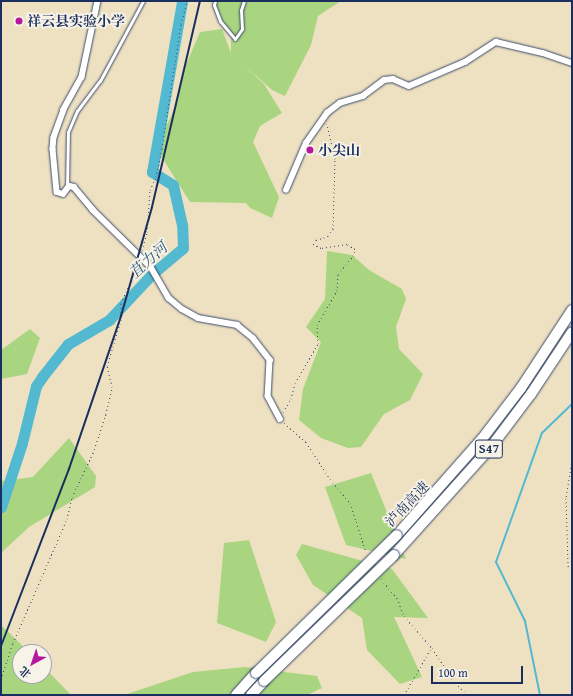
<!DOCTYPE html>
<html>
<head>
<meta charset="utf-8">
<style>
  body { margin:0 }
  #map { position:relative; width:573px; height:696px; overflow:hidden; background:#eee1c1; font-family:"Gentium Book Plus","Noto Serif SC",serif }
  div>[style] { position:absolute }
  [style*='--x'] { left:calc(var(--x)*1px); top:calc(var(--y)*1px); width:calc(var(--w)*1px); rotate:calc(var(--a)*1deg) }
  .green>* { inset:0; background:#a9d581 }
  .stream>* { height:2px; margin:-1px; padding:0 1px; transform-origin:1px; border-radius:1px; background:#53b9d1 }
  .river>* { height:11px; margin:-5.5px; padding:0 5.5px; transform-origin:5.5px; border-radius:5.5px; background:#53b9d1 }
  .path>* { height:1px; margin-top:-0.5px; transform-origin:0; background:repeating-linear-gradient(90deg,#3b4a6d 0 1px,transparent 0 4px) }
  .roads { filter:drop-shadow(0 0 1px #3b4a6d) drop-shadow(0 0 1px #3b4a6d) }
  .lane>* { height:3px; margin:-1.5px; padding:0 1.5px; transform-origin:1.5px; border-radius:1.5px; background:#fff }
  .street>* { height:5.5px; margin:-2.75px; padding:0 2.75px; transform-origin:2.75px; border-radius:2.75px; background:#fff }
  .highway>* { height:10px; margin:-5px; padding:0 5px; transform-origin:5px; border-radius:5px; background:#fff }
  .rail>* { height:2px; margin:-1px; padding:0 1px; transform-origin:1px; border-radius:1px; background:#1b2f5e }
  .bridges { filter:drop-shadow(0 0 1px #3b4a6d) drop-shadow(0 0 1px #3b4a6d) }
  .highway-bridge>* { height:10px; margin:-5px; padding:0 5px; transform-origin:5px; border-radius:5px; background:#fff }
  .dots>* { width:11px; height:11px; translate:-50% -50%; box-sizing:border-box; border:2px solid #f7f3e8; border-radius:50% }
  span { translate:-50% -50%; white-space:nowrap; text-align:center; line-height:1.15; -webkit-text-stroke:3.5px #f7f3e8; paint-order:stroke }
  .shield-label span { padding:1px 3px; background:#f7f3e8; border:1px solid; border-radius:3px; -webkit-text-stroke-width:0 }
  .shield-label { font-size:13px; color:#1b2f5e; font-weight:700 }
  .poi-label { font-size:14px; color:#1b2f5e; font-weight:700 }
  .left { translate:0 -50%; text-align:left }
  .street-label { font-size:14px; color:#1b2f5e }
  .water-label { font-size:15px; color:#2c5880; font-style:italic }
  .frame { position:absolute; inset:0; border:2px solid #1b2f5e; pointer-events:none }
  .north { position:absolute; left:12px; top:644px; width:40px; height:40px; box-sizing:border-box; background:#f7f3e8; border:1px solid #9fa5b1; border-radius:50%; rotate:220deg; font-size:11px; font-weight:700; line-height:16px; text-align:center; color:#1b2f5e }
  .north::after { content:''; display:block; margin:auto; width:14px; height:18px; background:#b5179e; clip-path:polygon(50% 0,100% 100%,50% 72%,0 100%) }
  .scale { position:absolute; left:431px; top:666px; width:92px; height:18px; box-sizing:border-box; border:2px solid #1b2f5e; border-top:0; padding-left:5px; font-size:12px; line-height:14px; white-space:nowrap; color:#1b2f5e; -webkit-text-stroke:3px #f7f3e8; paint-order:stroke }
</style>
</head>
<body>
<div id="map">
  <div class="green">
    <div style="clip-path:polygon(217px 1px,341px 1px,318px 16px,311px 45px,285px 96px,272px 90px,238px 60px,264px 84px,282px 113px,260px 126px,253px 142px,279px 197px,272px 218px,250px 208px,246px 203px,190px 202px,156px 148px,177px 103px,182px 74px,200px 32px,222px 29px,231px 53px,231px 36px,215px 6px)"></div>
    <div style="clip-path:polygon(327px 251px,352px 255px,369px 270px,402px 289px,406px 299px,396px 327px,399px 349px,423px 374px,410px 400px,384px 414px,361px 447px,348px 448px,321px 438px,299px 420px,303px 389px,321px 342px,306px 327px,325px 299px)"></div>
    <div style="clip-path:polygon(30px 329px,40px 338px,27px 374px,1px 379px,1px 350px)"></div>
    <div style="clip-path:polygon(69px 438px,96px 476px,95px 487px,29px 527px,1px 553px,1px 481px,33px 477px)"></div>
    <div style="clip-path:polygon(371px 473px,406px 559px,346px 545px,325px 487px)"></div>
    <div style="clip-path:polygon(249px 540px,276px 622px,266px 642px,217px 623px,224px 543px)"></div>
    <div style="clip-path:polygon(302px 544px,392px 569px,428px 618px,394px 617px,422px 677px,400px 684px,367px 650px,362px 618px,313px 585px,296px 555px)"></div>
    <div style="clip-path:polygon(1px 625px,29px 652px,20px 652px,20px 676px,44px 676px,44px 667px,71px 695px,1px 695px)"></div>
    <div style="clip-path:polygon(245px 667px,317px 676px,322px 688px,307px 695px,124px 695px,193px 672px)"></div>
  </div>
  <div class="stream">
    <div style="--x:540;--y:695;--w:76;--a:-101.5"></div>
    <div style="--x:525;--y:621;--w:66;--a:-116.2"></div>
    <div style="--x:496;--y:562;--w:137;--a:-70.4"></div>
    <div style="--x:542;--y:433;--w:42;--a:-44"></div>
  </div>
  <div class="river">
    <div style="--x:1;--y:507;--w:67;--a:-71.8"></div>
    <div style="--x:22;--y:443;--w:59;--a:-76.2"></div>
    <div style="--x:36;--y:386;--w:11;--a:-56"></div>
    <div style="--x:42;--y:377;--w:42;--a:-51.8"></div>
    <div style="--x:68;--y:344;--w:48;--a:-30.3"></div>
    <div style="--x:109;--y:320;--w:63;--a:-46.9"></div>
    <div style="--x:152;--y:274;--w:40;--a:-40"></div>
    <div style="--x:183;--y:248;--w:23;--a:-92"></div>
    <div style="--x:182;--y:225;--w:41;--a:-102.7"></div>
    <div style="--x:173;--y:185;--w:25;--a:-148"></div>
    <div style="--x:152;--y:172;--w:174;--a:-80"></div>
  </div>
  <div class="path">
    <div style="--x:142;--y:250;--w:19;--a:-74"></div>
    <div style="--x:147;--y:232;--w:42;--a:-85.9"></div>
    <div style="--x:150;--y:190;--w:14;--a:-65"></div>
    <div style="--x:156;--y:177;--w:30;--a:-78"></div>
    <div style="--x:162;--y:148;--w:125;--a:-81.3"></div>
    <div style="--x:181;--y:24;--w:24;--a:-75"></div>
    <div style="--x:283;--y:412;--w:15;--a:-58"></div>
    <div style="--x:291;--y:399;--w:16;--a:-76"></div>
    <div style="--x:295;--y:383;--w:45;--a:-59.5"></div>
    <div style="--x:318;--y:344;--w:19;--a:-93"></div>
    <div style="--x:317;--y:325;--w:39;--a:-60"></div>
    <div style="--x:337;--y:291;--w:17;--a:-87"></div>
    <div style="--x:338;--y:274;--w:23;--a:-50"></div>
    <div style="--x:353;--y:256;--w:7;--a:-74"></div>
    <div style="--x:355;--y:249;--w:9;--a:-148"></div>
    <div style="--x:347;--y:244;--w:26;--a:171"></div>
    <div style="--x:321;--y:248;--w:9;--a:-153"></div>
    <div style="--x:313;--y:244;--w:5;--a:-53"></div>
    <div style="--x:316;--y:240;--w:13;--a:-18"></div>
    <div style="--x:328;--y:236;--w:9;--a:-54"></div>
    <div style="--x:333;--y:229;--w:70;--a:-88.4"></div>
    <div style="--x:335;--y:159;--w:36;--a:-103"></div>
    <div style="--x:284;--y:423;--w:29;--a:41"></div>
    <div style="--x:306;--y:442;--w:44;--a:57"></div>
    <div style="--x:330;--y:479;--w:31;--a:50"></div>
    <div style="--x:350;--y:503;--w:52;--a:71.9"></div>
    <div style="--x:572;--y:460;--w:38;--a:99"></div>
    <div style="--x:566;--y:498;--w:68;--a:88.3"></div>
    <div style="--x:568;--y:566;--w:5;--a:37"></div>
    <div style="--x:381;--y:579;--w:25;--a:50"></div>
    <div style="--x:397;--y:598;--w:19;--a:69"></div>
    <div style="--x:404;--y:616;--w:43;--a:48.8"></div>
    <div style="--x:432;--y:648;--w:42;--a:56.7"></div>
    <div style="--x:455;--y:683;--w:18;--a:43"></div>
    <div style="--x:1;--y:679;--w:38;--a:-72"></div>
    <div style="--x:13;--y:643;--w:135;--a:-66.5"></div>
    <div style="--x:67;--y:519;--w:23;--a:-77"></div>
    <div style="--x:72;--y:497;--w:49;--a:-64.5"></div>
    <div style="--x:93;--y:453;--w:41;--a:-71.6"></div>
    <div style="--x:106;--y:414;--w:28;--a:-77"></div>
    <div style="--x:112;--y:387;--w:22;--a:-103"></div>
    <div style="--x:107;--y:366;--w:48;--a:-73.1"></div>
    <div style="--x:121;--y:320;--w:17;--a:-90"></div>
    <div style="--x:121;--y:303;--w:44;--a:-65.8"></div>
    <div style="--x:404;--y:695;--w:54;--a:-60.1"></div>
  </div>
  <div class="roads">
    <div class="lane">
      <div style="--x:215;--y:1;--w:4;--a:104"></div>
      <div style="--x:214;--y:5;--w:17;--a:69"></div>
      <div style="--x:220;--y:21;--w:23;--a:50"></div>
      <div style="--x:235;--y:39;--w:12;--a:-55"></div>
      <div style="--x:242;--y:29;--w:19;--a:-93"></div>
      <div style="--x:241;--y:10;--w:9;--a:-72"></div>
      <div style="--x:67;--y:188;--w:56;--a:-89"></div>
      <div style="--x:68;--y:132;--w:23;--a:-67"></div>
      <div style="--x:77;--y:111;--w:38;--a:-53"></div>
      <div style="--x:100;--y:81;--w:91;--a:-61.7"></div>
    </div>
    <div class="street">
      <div style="--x:98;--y:1;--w:78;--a:101.9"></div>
      <div style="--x:82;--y:77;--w:38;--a:119"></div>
      <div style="--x:64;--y:110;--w:29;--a:110"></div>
      <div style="--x:54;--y:137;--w:12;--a:95"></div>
      <div style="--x:53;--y:149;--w:43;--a:84.7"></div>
      <div style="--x:57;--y:192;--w:6;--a:18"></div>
      <div style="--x:63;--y:194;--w:10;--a:-53"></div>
      <div style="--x:69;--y:186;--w:5;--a:11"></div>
      <div style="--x:74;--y:187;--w:30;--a:50"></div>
      <div style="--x:93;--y:210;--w:81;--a:44.5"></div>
      <div style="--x:151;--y:267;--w:36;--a:60"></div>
      <div style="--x:169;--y:298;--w:17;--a:40"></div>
      <div style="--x:182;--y:309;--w:18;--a:29"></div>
      <div style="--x:198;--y:318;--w:40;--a:10"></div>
      <div style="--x:237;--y:325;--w:21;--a:39"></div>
      <div style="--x:253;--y:338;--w:28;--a:52"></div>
      <div style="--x:270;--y:360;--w:36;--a:93"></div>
      <div style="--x:268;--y:396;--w:26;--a:62"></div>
      <div style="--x:286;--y:190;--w:51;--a:-66.9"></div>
      <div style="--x:306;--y:143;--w:37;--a:-55"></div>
      <div style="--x:327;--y:113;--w:16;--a:-38"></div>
      <div style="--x:340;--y:103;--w:24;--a:-17"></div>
      <div style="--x:363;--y:96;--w:26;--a:-37"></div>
      <div style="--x:384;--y:80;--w:9;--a:-6"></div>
      <div style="--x:393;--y:79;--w:17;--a:24"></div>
      <div style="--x:409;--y:86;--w:61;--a:-23.2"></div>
      <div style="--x:465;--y:62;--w:37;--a:-33"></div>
      <div style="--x:496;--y:42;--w:48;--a:13.2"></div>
      <div style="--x:543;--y:53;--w:31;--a:19"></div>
    </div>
    <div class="highway">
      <div style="--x:397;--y:535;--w:128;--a:-48.5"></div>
      <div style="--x:482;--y:439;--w:64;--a:-52.6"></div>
      <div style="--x:521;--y:388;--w:93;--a:-56.8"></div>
      <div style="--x:394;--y:555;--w:145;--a:-48.1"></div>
      <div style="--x:491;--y:447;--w:66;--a:-53"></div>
      <div style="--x:531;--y:394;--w:74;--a:-56.5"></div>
      <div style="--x:236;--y:695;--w:30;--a:-48"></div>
      <div style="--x:251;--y:695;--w:19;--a:-47"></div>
    </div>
  </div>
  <div class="rail">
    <div style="--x:1;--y:646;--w:190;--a:-69"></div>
    <div style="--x:69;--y:469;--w:162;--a:-71.2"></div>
    <div style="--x:121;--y:316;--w:113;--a:-74.1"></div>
    <div style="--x:152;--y:207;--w:212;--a:-76.9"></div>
  </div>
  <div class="bridges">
    <div class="highway-bridge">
      <div style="--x:256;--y:673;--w:197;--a:-44.4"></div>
      <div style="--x:264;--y:681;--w:181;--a:-44.1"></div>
    </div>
  </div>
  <div class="dots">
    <div style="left:19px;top:21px;background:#b5179e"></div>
    <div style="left:310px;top:150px;background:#b5179e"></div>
  </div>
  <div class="shield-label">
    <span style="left:489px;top:449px">S47</span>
  </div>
  <div class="poi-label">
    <span class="left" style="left:27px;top:21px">祥云县实验小学</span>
    <span class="left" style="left:318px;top:150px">小尖山</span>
  </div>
  <div class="street-label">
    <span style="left:407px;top:504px;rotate:-46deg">泸南高速</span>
  </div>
  <div class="water-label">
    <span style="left:148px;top:260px;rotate:-42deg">苴力河</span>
  </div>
  <div class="frame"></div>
  <div class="north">北</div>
  <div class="scale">100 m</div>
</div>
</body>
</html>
